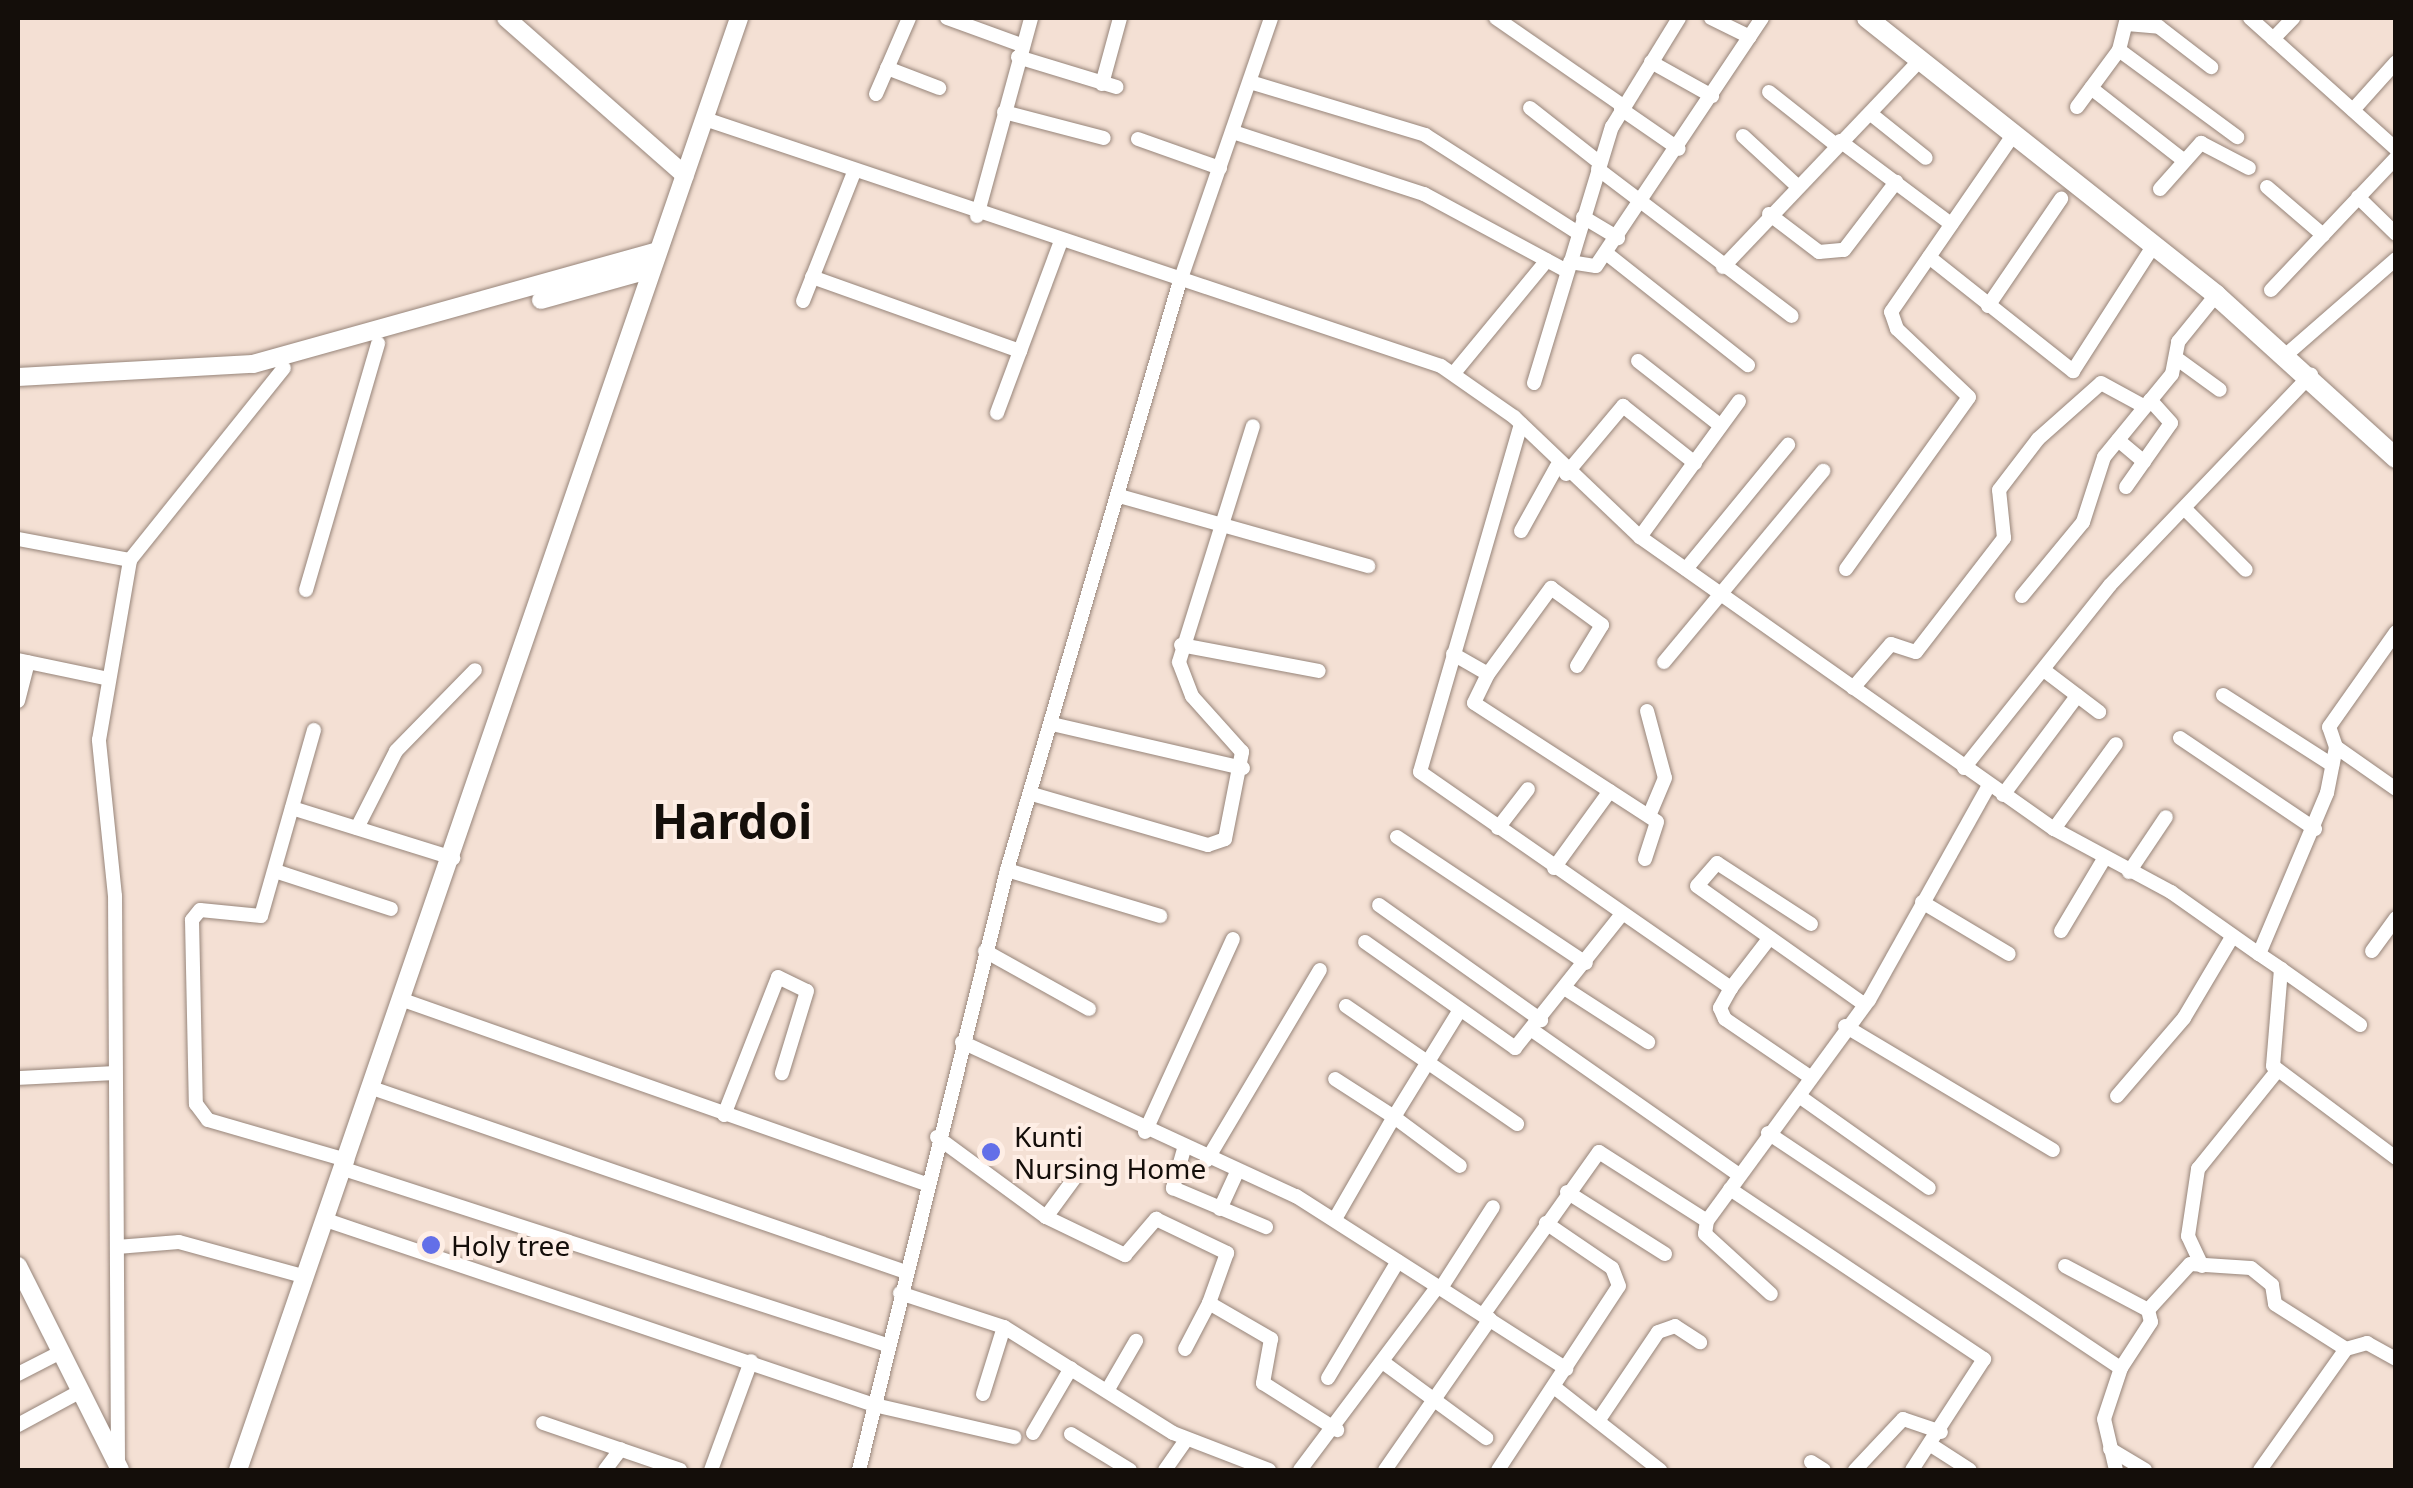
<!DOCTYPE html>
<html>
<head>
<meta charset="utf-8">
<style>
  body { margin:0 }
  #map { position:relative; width:2413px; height:1488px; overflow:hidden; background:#f4e0d4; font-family:"Noto Sans",sans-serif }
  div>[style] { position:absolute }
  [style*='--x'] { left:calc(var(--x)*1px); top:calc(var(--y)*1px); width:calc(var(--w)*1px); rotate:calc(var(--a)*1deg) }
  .roads { filter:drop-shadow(0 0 2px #97857a) drop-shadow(0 0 2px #97857a) }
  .minor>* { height:14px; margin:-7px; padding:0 7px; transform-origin:7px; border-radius:7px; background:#fff }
  .tertiary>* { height:18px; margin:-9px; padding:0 9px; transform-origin:9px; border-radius:9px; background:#fff }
  .secondary>* { height:20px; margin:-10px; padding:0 10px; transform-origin:10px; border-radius:10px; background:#fff }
  .dots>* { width:28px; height:28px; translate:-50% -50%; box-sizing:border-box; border:5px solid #feeee5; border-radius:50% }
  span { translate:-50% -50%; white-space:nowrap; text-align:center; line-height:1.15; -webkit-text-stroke:8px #feeee5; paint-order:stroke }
  .poi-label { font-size:28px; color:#140e0a }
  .left { translate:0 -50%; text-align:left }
  .town-label { font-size:48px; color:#140e0a; font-weight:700 }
  .frame { position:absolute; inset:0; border:20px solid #140e0a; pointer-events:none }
</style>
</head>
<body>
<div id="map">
  <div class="roads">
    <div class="minor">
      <div style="--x:947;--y:18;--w:79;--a:20"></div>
      <div style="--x:1496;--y:18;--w:155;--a:34.7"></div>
      <div style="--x:1711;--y:18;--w:43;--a:26"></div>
      <div style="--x:2250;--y:18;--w:196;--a:41.9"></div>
      <div style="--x:2127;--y:24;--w:32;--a:5"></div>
      <div style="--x:2159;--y:27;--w:66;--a:37.6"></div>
      <div style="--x:2273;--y:39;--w:29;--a:-46"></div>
      <div style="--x:2119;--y:50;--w:147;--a:36.4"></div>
      <div style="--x:1018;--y:57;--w:103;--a:16.9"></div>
      <div style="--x:1651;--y:62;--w:70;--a:29.1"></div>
      <div style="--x:887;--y:68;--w:56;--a:21"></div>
      <div style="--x:1250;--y:82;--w:183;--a:16.8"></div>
      <div style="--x:1425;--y:135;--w:182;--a:32.6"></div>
      <div style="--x:1102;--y:84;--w:68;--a:-74.7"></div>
      <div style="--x:2091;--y:88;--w:117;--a:38"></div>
      <div style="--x:1769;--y:92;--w:85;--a:38.3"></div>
      <div style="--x:876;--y:94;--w:83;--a:-66.5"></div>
      <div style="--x:2077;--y:107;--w:71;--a:-53.6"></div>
      <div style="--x:2119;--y:50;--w:33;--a:-76"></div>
      <div style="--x:1530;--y:108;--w:89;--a:38.2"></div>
      <div style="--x:1621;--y:109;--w:70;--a:34.6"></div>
      <div style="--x:2353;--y:110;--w:64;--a:-48.1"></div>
      <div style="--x:1004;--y:112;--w:103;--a:14.6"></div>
      <div style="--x:1871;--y:114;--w:70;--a:38.7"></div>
      <div style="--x:705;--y:119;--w:776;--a:18.55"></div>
      <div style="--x:1441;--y:366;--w:89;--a:34.9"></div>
      <div style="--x:1514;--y:417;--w:174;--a:43.6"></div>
      <div style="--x:1640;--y:537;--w:507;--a:35.2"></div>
      <div style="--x:2054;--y:829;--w:133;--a:28.3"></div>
      <div style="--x:2171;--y:892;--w:108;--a:35.2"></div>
      <div style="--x:2259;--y:954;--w:175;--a:-67.1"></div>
      <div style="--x:2327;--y:793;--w:47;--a:-78.9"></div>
      <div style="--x:2336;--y:747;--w:21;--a:-109"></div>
      <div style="--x:2329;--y:727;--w:116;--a:-54.8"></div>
      <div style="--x:1233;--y:132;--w:201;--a:18"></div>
      <div style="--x:1424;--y:194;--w:162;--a:28.3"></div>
      <div style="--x:1743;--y:136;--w:71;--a:42.7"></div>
      <div style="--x:1138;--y:139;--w:87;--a:19.5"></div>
      <div style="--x:1840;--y:141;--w:139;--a:36.8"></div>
      <div style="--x:1598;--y:169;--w:243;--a:37.2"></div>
      <div style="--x:2267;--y:187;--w:74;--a:40.6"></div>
      <div style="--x:2160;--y:189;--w:62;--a:-48.3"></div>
      <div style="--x:2201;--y:143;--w:54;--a:27.5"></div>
      <div style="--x:2358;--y:197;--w:53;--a:44.2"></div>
      <div style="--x:1769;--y:214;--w:63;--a:37.2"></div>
      <div style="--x:1819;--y:252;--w:25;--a:-5"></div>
      <div style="--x:1844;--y:250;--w:86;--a:-52.6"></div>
      <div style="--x:977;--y:216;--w:205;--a:-74.7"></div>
      <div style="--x:1583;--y:217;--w:41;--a:31"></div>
      <div style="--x:1606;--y:253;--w:181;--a:38.3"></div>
      <div style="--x:1929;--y:257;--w:184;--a:38.4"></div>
      <div style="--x:2073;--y:371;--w:150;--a:-57.3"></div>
      <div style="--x:1570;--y:262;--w:26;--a:9"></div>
      <div style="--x:1596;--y:266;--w:298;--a:-56.2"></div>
      <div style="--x:1723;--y:267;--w:286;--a:-46.4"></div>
      <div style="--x:812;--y:277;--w:221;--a:19.6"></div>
      <div style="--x:2271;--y:290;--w:182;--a:-46.6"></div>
      <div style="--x:803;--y:301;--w:136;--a:-68.4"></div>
      <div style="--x:1988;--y:306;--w:130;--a:-55.7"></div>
      <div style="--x:2287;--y:354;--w:145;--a:-41.1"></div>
      <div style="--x:2176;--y:358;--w:54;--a:36"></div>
      <div style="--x:1638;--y:361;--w:105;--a:38.1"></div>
      <div style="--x:1454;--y:373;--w:146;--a:-50.5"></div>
      <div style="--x:1534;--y:383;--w:268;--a:-73.1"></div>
      <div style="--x:1612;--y:127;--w:128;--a:-58.4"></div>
      <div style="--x:997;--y:413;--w:180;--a:-69.6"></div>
      <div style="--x:1521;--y:424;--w:362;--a:106.2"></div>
      <div style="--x:1420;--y:772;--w:379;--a:34.8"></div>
      <div style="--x:1731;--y:988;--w:23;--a:119"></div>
      <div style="--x:1720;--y:1008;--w:12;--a:66"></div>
      <div style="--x:1725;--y:1019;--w:103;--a:34.3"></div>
      <div style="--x:2118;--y:440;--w:34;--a:40"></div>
      <div style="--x:1566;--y:474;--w:89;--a:-50"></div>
      <div style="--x:1623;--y:406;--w:92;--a:38.4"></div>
      <div style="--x:2126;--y:487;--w:78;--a:-54.9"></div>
      <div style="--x:2171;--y:423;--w:31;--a:-132"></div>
      <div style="--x:1119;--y:496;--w:259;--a:15.7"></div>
      <div style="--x:2187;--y:511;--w:83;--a:45"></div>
      <div style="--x:1521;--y:531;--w:74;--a:-61"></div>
      <div style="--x:1640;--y:537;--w:168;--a:-53.9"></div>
      <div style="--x:18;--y:539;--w:114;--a:10.6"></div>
      <div style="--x:1686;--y:569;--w:161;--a:-50.6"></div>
      <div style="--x:1846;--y:569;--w:211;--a:-54.4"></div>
      <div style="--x:1969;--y:397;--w:99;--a:-136.6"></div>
      <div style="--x:1897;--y:329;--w:18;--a:-109"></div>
      <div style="--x:1891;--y:312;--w:216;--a:-55.4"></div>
      <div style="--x:306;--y:590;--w:257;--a:-73.7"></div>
      <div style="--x:2022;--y:596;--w:96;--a:-50.5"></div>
      <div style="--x:2083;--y:522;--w:68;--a:-72.1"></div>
      <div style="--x:2104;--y:457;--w:107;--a:-50.7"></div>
      <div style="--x:2172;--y:374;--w:33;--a:-79"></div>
      <div style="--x:2178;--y:342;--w:60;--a:-51"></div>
      <div style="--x:1181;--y:645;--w:140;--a:10.7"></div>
      <div style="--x:1453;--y:654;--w:40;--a:29.7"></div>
      <div style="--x:1488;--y:674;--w:107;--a:-53.8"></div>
      <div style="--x:1551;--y:588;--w:63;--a:36"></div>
      <div style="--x:1602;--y:625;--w:48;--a:121.4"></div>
      <div style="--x:18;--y:660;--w:93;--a:11.8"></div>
      <div style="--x:1664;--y:662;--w:249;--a:-50.2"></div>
      <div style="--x:2045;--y:671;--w:68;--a:37.2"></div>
      <div style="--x:1488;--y:674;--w:32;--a:116"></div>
      <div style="--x:1474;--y:703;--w:218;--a:33"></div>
      <div style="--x:1657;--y:822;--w:39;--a:108"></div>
      <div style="--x:1853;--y:688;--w:58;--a:-49.2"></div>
      <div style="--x:1891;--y:644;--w:26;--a:18"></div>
      <div style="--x:1916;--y:652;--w:144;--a:-52.3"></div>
      <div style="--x:2004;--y:538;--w:48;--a:-95.9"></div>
      <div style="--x:1999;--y:490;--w:64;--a:-52.6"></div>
      <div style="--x:2038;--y:439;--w:84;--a:-41.6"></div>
      <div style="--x:2101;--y:383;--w:50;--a:28.6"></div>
      <div style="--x:2223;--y:695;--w:130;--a:32.7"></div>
      <div style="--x:18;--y:701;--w:40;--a:-75.6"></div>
      <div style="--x:1647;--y:711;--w:69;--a:75"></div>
      <div style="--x:1665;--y:778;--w:41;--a:112.8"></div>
      <div style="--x:1052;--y:724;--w:196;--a:13"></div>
      <div style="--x:314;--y:730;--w:193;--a:105.9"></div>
      <div style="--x:261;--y:916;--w:61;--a:-174.4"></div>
      <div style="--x:200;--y:910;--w:13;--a:129"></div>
      <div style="--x:192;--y:920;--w:184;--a:88.8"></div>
      <div style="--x:196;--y:1104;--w:20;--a:53"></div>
      <div style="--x:208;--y:1120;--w:145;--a:16.1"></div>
      <div style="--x:2180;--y:738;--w:163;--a:34"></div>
      <div style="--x:2336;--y:747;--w:73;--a:35"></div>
      <div style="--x:1964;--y:768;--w:234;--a:-51.4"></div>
      <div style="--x:2110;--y:585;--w:291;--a:-46.3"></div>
      <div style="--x:1032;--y:794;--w:183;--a:16.2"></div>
      <div style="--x:1208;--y:845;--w:18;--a:-19"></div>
      <div style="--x:1225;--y:839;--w:89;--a:-78.9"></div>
      <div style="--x:1242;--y:752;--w:75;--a:-131.8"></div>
      <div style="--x:1192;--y:696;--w:36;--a:-111"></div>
      <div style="--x:1179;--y:662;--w:247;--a:-72.6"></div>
      <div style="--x:2003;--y:795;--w:124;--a:-53.2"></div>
      <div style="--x:292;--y:808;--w:169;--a:17.3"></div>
      <div style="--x:357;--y:828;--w:86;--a:-63.1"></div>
      <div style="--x:396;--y:751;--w:113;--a:-45.7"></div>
      <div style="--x:1498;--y:828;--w:49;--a:-52.4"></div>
      <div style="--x:2054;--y:829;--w:105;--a:-53.9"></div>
      <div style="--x:1397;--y:837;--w:227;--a:33.7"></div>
      <div style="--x:1554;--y:868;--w:95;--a:-54"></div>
      <div style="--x:1007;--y:870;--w:160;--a:16.7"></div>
      <div style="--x:275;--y:871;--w:122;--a:18.1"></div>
      <div style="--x:2129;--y:872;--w:66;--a:-56.1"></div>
      <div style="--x:1922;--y:902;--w:101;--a:30.9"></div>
      <div style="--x:1379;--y:905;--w:199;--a:35.4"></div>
      <div style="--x:1811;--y:924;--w:112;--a:-147"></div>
      <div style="--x:1717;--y:863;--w:30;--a:131"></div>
      <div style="--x:1697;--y:886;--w:201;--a:35.3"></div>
      <div style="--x:2061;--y:931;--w:84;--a:-59.2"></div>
      <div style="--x:1365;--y:942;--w:184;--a:35.2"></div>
      <div style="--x:1515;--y:1048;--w:170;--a:-51.4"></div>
      <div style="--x:985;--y:951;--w:119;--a:29.1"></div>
      <div style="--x:2372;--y:951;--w:41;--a:-54"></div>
      <div style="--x:2259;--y:954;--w:27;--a:34"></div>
      <div style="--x:2281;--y:969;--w:97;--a:94.7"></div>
      <div style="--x:2273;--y:1066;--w:154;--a:36.8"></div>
      <div style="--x:2281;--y:969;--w:97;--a:35.3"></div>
      <div style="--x:1731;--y:988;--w:61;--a:-52.4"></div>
      <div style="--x:1566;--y:989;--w:98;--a:32.9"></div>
      <div style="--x:403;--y:1000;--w:554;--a:19.38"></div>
      <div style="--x:1346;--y:1006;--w:208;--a:34.6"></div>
      <div style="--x:1458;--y:1013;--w:122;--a:121.6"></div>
      <div style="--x:1394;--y:1117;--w:82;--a:36.6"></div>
      <div style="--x:1845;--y:1026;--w:242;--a:30.8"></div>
      <div style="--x:1532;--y:1030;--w:251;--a:35"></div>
      <div style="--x:962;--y:1042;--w:368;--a:24.8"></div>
      <div style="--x:1296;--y:1196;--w:321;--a:32.6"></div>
      <div style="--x:18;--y:1078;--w:95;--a:-3"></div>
      <div style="--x:372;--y:1088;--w:565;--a:19.01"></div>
      <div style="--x:1799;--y:1096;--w:159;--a:35.3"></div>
      <div style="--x:2117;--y:1096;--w:103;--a:-49.3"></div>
      <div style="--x:2184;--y:1018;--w:94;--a:-59.3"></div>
      <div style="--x:724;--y:1115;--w:148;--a:-68.6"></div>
      <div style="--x:778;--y:977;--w:32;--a:26"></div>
      <div style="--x:807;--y:991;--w:86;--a:107"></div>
      <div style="--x:1145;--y:1132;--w:212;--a:-65.5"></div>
      <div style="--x:1768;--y:1133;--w:424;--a:33.7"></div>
      <div style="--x:2121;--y:1368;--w:55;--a:-56.9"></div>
      <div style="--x:2151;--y:1322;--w:12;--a:-104"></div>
      <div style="--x:2148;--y:1310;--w:62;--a:-47.6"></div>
      <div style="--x:2190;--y:1264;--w:61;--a:3.8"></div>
      <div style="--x:2251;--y:1268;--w:27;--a:39"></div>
      <div style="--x:2272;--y:1285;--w:19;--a:81"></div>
      <div style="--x:2275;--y:1304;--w:84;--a:32.4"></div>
      <div style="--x:937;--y:1137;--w:135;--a:36.3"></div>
      <div style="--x:1046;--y:1217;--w:88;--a:25.7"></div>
      <div style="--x:1125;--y:1255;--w:48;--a:-49.3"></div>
      <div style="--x:1156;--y:1219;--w:79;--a:25.6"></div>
      <div style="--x:1227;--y:1253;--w:53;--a:109.8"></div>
      <div style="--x:1209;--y:1303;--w:72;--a:30.1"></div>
      <div style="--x:1271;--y:1339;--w:45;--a:100.3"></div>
      <div style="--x:1263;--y:1383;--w:88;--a:32.4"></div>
      <div style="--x:1184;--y:1149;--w:41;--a:105.8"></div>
      <div style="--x:1173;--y:1188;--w:101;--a:22.8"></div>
      <div style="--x:1207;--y:1160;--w:221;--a:-59.3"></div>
      <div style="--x:344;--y:1169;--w:571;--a:17.96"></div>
      <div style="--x:1730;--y:1189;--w:306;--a:33.8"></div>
      <div style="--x:1984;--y:1359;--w:132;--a:123"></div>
      <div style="--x:1567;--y:1192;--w:116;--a:32.3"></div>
      <div style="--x:1220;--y:1209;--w:41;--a:-65.3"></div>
      <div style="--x:1046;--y:1217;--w:56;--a:-53.7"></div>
      <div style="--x:1335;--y:1219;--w:118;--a:-60"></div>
      <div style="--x:1394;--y:1117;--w:70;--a:-147.2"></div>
      <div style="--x:326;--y:1220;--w:578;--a:18.65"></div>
      <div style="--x:874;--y:1405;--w:144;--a:12.9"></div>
      <div style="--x:1707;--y:1221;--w:13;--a:99"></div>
      <div style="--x:1705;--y:1234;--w:89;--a:42.3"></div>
      <div style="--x:117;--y:1247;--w:62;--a:-4.6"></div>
      <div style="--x:179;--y:1242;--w:132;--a:15.4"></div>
      <div style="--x:2065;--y:1266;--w:94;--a:27.9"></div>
      <div style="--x:2202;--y:1266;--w:33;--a:-115"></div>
      <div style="--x:2188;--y:1236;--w:68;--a:-81.5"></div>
      <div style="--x:2198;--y:1169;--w:127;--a:-51.1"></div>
      <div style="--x:1441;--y:1288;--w:96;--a:-57.3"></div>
      <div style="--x:900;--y:1293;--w:109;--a:18.1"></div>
      <div style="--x:1004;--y:1327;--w:199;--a:32.1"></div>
      <div style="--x:1173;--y:1433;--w:103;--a:21.1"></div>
      <div style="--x:1483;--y:1315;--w:200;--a:-54.6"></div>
      <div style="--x:1599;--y:1152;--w:128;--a:32.6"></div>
      <div style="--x:1707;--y:1221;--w:274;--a:-53.8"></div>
      <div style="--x:1869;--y:1000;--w:246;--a:-60.8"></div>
      <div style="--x:1185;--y:1349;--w:52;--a:-62.4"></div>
      <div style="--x:1384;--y:1363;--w:127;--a:36.3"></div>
      <div style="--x:18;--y:1374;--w:48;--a:-27.1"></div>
      <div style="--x:1328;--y:1378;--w:136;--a:-59.1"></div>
      <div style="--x:1554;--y:1387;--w:135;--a:38.1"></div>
      <div style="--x:1107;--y:1391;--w:58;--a:-59.9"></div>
      <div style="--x:983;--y:1394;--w:70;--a:-72.6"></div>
      <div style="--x:1598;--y:1421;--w:107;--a:-56"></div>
      <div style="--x:1658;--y:1332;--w:18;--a:-19"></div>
      <div style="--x:1675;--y:1326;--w:30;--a:33"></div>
      <div style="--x:543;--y:1423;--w:145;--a:18.9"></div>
      <div style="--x:18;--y:1425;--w:72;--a:-28.4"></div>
      <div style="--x:1033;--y:1433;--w:75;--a:-59.7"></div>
      <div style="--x:1071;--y:1434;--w:69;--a:31.4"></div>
      <div style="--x:1931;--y:1445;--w:46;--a:32.7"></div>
      <div style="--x:2110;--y:1449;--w:41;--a:31"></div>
      <div style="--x:1811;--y:1462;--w:15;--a:32"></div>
      <div style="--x:118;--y:1464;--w:568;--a:-90.3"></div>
      <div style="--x:115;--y:896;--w:157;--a:-95.9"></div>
      <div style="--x:99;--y:740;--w:183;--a:-80.2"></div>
      <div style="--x:130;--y:560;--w:246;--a:-51.3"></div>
      <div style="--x:605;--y:1470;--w:26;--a:-53"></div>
      <div style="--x:711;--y:1470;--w:116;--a:-69.8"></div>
      <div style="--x:859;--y:1470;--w:618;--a:-76.14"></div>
      <div style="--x:1007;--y:870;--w:611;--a:-73.64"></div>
      <div style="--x:1179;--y:284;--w:281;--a:-70.9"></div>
      <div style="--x:1165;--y:1470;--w:37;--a:-55"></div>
      <div style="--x:1300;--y:1470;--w:230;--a:-53.1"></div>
      <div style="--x:1385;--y:1470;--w:184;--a:-55.2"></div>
      <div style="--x:1498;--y:1470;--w:220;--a:-56.7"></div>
      <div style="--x:1619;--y:1286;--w:19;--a:-111"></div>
      <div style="--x:1612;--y:1268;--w:80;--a:-145.7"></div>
      <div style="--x:1855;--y:1470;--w:70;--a:-46.7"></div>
      <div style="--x:1903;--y:1419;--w:40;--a:18.9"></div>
      <div style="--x:2116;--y:1470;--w:52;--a:-103.2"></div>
      <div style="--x:2104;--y:1419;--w:54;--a:-71.6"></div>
      <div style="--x:2260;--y:1470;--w:148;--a:-54.6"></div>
      <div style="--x:2346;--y:1349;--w:22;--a:-16"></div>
      <div style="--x:2367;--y:1343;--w:33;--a:29"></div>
    </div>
    <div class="tertiary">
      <div style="--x:506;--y:18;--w:238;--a:41.3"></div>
      <div style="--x:541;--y:300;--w:114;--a:-15.7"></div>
      <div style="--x:18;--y:377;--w:235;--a:-3.2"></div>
      <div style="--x:253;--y:364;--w:420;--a:-15.6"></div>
      <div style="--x:18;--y:1266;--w:228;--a:63.4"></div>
      <div style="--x:238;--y:1470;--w:1536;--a:-70.96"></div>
    </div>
    <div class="secondary">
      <div style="--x:1867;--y:18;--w:446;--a:38.4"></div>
      <div style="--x:2216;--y:295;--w:243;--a:42.2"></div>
    </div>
  </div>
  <div class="dots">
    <div style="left:991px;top:1152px;background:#636fe8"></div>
    <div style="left:431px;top:1245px;background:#636fe8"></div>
  </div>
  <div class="poi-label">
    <span class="left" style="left:1014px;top:1152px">Kunti<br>Nursing Home</span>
    <span class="left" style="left:451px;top:1245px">Holy tree</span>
  </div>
  <div class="town-label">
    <span style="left:732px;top:821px">Hardoi</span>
  </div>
  <div class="frame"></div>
</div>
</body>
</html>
